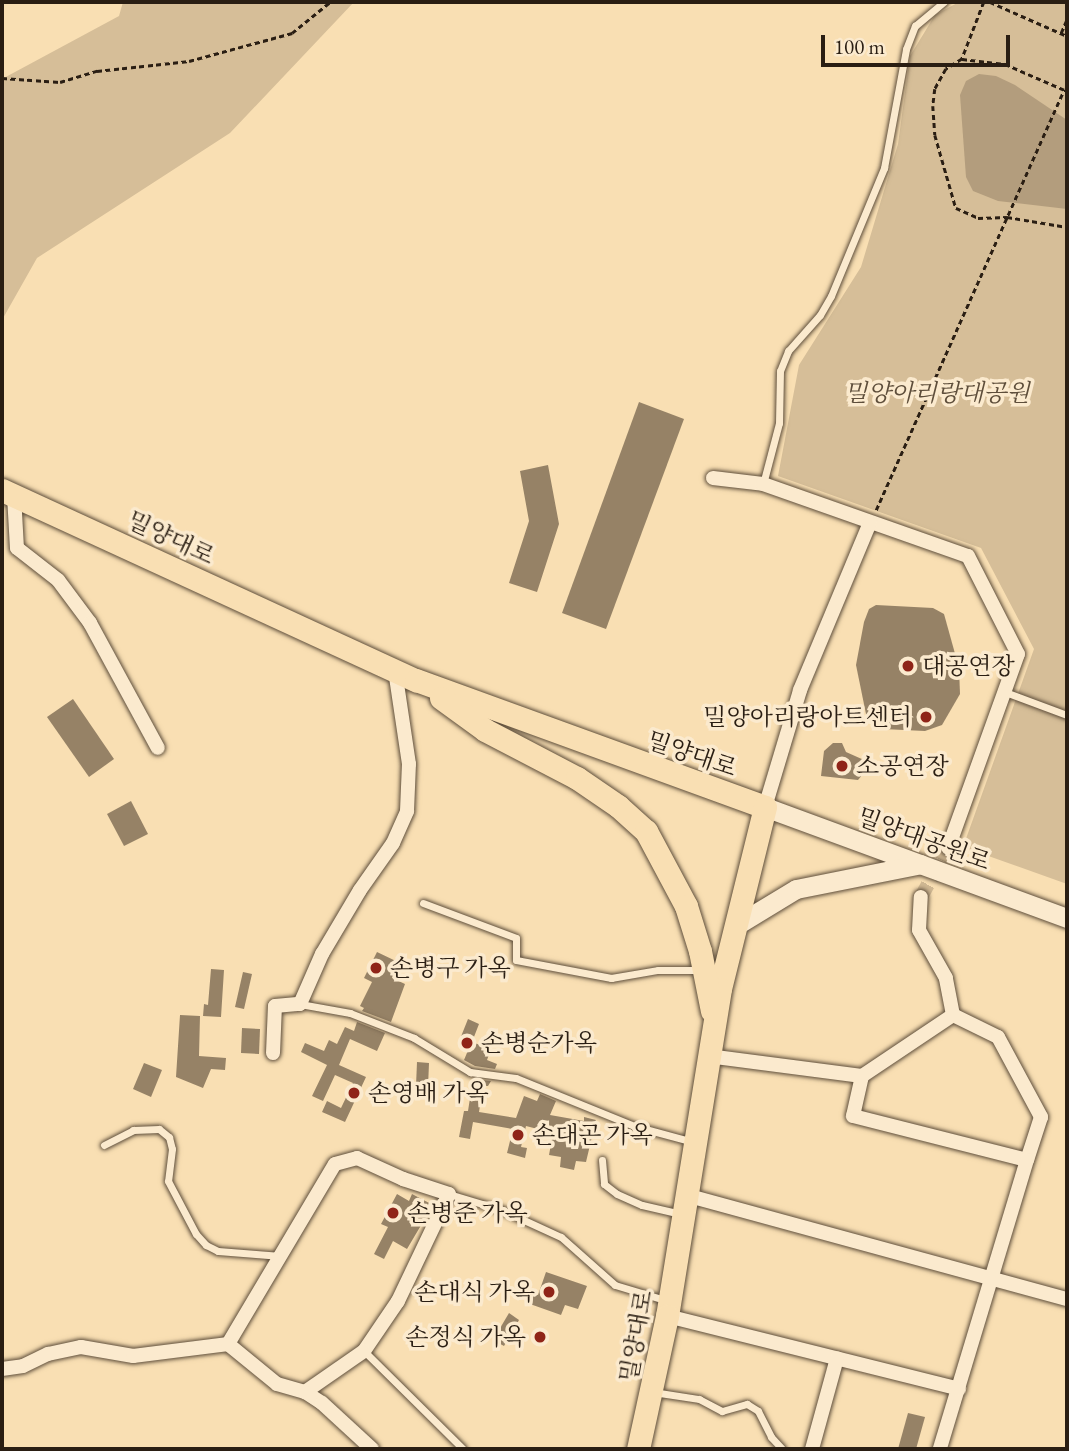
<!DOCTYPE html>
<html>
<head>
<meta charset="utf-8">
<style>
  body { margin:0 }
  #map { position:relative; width:1069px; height:1451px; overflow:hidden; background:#f9dfb3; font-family:"EB Garamond","Noto Serif KR",serif }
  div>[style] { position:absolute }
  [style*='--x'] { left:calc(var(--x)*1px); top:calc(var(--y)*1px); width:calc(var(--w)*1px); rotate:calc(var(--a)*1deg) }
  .green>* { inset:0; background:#d6be98 }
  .water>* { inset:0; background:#b39d7d }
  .building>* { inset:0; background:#968266 }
  .minor-tunnel>* { height:14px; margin-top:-7px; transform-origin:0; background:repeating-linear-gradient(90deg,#d0b893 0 14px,transparent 0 21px) }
  .path>* { height:2.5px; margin-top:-1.25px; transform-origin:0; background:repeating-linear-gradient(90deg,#2a1e13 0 5px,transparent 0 8.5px) }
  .roads { filter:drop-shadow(0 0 2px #5e4e3b) drop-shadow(0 0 2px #5e4e3b) }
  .service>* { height:7px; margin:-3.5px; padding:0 3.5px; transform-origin:3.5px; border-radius:3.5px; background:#fbeace }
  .minor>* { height:14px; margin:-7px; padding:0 7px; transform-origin:7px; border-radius:7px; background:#fbeace }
  .secondary>* { height:19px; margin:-9.5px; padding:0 9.5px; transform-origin:9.5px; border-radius:9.5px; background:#fbeace }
  .primary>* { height:23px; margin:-11.5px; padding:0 11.5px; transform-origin:11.5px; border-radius:11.5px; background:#f9dfb3 }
  .dots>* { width:19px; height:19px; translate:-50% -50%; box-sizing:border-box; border:4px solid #fbeace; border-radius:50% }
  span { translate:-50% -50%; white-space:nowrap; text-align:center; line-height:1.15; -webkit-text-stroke:7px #fbeace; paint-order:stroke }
  .park-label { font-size:24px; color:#5e4e3b; font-style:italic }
  .street-label { font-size:24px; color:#2a1e13 }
  .poi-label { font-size:24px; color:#2a1e13 }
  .left { translate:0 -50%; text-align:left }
  .right { translate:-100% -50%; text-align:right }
  .frame { position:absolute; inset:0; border:4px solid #2a1e13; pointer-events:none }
  .scale { position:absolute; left:821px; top:35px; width:189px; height:32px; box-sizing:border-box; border:4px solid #2a1e13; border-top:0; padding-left:9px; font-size:21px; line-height:24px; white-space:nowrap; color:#2a1e13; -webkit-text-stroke:5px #fbeace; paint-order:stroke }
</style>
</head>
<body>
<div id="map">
  <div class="green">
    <div style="clip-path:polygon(123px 2px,354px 2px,230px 133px,37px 258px,2px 320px,2px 79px,119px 16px)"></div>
    <div style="clip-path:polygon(959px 2px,1067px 2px,1067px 884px,963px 847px,1034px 649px,981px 548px,778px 476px,799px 365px,861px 267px,898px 144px,910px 56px,935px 15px)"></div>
  </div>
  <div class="water">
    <div style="clip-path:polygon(979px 74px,996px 76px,1015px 85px,1067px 120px,1067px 209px,998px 201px,973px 191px,966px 177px,960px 95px,966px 81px)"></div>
  </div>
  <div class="building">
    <div style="clip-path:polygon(639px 402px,684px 419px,606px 629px,562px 613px)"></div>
    <div style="clip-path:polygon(548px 465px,559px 524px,537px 592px,509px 583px,529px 521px,520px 471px)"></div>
    <div style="clip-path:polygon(876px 605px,933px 608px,944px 614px,959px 668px,960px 694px,942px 725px,925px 731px,883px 729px,872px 724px,866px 714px,856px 665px,864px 622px,869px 609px)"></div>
    <div style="clip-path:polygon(73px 699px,114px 759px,89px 777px,47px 717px)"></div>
    <div style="clip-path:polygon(833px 743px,842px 743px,846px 752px,864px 760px,863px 774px,858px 780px,821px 776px,824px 751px)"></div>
    <div style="clip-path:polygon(131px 801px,148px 834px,124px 846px,107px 814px)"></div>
    <div style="clip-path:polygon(377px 952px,400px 963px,392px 978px,405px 984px,391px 1022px,362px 1011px,364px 1008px,360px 1006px,372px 982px,364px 978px)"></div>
    <div style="clip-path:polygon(211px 969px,224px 970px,221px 1017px,203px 1016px,204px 1004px,208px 1005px)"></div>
    <div style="clip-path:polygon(243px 972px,252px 974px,244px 1009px,235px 1007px)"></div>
    <div style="clip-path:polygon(180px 1015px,200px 1016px,199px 1056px,226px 1058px,225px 1070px,211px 1069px,203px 1088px,176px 1077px)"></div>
    <div style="clip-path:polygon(468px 1019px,479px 1024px,472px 1042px,491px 1049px,487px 1060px,497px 1064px,495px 1069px,475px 1066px,464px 1060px,469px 1048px,458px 1044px)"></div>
    <div style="clip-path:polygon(357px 1022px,385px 1033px,377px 1051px,350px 1039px,339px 1065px,366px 1077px,345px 1122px,322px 1112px,327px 1101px,341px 1108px,353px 1083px,335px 1075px,323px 1101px,312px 1096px,327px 1065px,301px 1052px,305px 1043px,324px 1051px,329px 1040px,337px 1044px,345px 1027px,354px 1031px)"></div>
    <div style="clip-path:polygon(242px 1028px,260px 1029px,259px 1054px,241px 1053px)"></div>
    <div style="clip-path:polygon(417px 1062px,429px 1063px,428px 1087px,416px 1086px)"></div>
    <div style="clip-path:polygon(144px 1063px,162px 1070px,151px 1097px,133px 1089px)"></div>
    <div style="clip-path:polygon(473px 1079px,491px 1081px,488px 1086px,483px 1086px,479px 1112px,516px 1118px,524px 1096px,537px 1101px,540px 1094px,556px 1101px,550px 1115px,584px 1121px,584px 1117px,596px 1120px,586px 1162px,576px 1161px,574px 1170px,560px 1167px,561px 1157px,549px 1155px,553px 1133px,526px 1126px,521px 1147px,527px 1148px,525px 1158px,507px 1153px,513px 1129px,473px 1122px,470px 1139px,459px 1137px,464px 1111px,468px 1111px)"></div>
    <div style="clip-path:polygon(397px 1194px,409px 1201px,412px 1194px,433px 1205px,407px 1249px,393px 1241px,384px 1259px,374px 1254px,388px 1227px,381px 1224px)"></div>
    <div style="clip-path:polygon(546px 1272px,587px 1286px,578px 1309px,565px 1305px,561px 1315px,530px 1304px,534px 1294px,538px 1295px)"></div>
    <div style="clip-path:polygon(509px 1313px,519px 1320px,504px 1346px,493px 1340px)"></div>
    <div style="clip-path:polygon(908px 1413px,925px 1417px,916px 1449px,898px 1449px)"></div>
  </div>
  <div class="minor-tunnel">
    <div style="--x:921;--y:897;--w:56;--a:-61.1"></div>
  </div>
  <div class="path">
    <div style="--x:984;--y:2;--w:61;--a:111.1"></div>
    <div style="--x:962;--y:59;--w:43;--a:6.6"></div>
    <div style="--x:1005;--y:64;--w:68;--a:23.5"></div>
    <div style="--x:990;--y:2;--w:84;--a:23.8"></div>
    <div style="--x:1061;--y:33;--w:15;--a:-67"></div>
    <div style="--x:962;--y:59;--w:19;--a:148"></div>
    <div style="--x:946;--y:69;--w:23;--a:119"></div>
    <div style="--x:935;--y:89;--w:17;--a:97"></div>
    <div style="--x:933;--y:106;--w:29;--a:86"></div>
    <div style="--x:935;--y:135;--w:76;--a:74"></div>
    <div style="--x:956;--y:208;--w:24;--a:24"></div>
    <div style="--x:978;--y:218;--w:29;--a:-2"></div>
    <div style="--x:1007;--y:217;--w:61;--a:9.5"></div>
    <div style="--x:2;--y:78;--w:58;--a:3.9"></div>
    <div style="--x:60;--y:82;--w:39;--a:-17"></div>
    <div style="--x:97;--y:71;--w:93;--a:-6.2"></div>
    <div style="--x:189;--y:61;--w:107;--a:-15.2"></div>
    <div style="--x:292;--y:33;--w:49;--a:-39.2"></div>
    <div style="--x:876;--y:510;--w:461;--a:-65.9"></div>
  </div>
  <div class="roads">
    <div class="service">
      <div style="--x:763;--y:484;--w:63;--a:-75.3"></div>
      <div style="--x:779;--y:423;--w:52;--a:-88.9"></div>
      <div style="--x:780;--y:371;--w:22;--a:-68"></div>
      <div style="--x:788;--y:351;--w:48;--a:-48.4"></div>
      <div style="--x:820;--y:315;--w:22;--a:-60"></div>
      <div style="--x:831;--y:296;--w:139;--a:-67.5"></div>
      <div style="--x:884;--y:168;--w:121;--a:-79.5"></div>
      <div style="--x:906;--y:49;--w:25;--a:-69"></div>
      <div style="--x:915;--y:26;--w:38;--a:-40"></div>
      <div style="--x:1005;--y:692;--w:66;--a:20.4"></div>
      <div style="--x:423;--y:903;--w:99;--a:20.6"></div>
      <div style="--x:516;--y:938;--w:22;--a:90"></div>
      <div style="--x:516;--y:960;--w:97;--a:10.7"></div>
      <div style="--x:611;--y:978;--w:48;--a:-9.7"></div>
      <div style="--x:658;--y:970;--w:41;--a:0"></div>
      <div style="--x:300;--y:1004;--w:51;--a:10.2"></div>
      <div style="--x:350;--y:1013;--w:69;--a:21.3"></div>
      <div style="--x:414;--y:1038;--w:66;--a:31.3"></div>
      <div style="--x:470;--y:1072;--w:46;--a:7.4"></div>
      <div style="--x:516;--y:1078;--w:127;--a:22.1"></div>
      <div style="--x:634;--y:1126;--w:61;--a:15.2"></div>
      <div style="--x:104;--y:1145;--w:33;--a:-27"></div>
      <div style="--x:133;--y:1130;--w:26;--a:-2"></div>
      <div style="--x:159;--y:1129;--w:13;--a:39"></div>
      <div style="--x:169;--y:1137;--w:12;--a:76"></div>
      <div style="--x:172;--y:1149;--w:32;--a:97"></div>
      <div style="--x:168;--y:1181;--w:60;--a:62.2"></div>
      <div style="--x:196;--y:1234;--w:15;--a:48"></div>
      <div style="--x:206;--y:1245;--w:13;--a:27"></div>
      <div style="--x:218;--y:1251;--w:63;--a:4.5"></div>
      <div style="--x:602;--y:1160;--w:24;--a:85"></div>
      <div style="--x:604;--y:1184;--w:16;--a:38"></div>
      <div style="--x:617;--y:1194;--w:27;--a:24"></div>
      <div style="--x:642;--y:1205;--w:40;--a:13"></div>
      <div style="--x:449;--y:1194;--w:55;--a:16.8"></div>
      <div style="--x:502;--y:1210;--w:65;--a:24.6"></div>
      <div style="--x:561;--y:1237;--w:72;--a:41.6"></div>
      <div style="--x:615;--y:1285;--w:55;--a:16.8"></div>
      <div style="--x:364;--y:1351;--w:139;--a:44.7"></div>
      <div style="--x:653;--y:1392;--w:47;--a:8.7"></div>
      <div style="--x:699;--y:1399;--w:26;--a:28"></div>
      <div style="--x:722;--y:1411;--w:26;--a:-16"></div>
      <div style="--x:747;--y:1404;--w:13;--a:32"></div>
      <div style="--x:758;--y:1411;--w:29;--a:63"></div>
      <div style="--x:771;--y:1437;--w:16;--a:47"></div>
    </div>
    <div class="minor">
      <div style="--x:713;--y:478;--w:50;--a:6.8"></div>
      <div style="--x:763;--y:484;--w:217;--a:19.4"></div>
      <div style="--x:968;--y:556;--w:110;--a:63"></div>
      <div style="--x:1018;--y:654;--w:206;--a:109.8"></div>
      <div style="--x:14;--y:495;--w:53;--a:86.8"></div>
      <div style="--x:17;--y:548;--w:52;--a:38"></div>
      <div style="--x:58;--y:580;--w:54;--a:53.3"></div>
      <div style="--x:90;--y:623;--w:142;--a:61.5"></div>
      <div style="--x:765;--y:807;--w:122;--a:-73.3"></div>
      <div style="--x:800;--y:690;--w:181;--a:-67.3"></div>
      <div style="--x:953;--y:1015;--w:50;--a:26.1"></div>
      <div style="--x:998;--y:1037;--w:91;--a:61.7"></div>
      <div style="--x:1041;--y:1117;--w:45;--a:108"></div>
      <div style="--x:273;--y:1053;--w:47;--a:-87.6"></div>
      <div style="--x:275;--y:1006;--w:25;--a:-5"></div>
      <div style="--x:300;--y:1004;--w:55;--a:-66.3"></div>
      <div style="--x:322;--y:954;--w:74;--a:-59.3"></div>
      <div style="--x:360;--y:890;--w:57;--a:-54.9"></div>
      <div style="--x:393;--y:843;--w:35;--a:-66"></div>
      <div style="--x:407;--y:811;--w:47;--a:-87.6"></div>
      <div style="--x:409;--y:764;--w:95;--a:-98.5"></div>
      <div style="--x:708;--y:1056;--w:155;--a:7.4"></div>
      <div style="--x:862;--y:1076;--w:110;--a:-33.8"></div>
      <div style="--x:953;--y:1015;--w:38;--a:-101"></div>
      <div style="--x:946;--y:978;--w:55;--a:-119.4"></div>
      <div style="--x:919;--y:930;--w:33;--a:-87"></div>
      <div style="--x:862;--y:1076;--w:41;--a:102.7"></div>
      <div style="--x:853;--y:1116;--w:179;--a:14.2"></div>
      <div style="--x:1027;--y:1160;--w:302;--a:106.8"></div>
      <div style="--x:686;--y:1195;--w:395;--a:15.3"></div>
      <div style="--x:667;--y:1316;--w:301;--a:14"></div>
      <div style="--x:228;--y:1344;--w:209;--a:-59.3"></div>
      <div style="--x:335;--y:1164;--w:23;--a:-15"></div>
      <div style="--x:357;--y:1158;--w:51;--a:24.5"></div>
      <div style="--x:403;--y:1179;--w:48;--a:18.1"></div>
      <div style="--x:449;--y:1194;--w:119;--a:115.5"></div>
      <div style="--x:398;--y:1301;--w:60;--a:124.2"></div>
      <div style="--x:364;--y:1351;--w:72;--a:145.2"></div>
      <div style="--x:2;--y:1369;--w:21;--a:-8"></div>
      <div style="--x:23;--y:1366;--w:28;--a:-26"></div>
      <div style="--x:48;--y:1354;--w:34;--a:-12"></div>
      <div style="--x:81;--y:1347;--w:53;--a:9.8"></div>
      <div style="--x:133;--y:1356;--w:96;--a:-7.2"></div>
      <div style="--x:228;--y:1344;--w:63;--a:39.2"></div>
      <div style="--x:277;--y:1384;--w:29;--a:16"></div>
      <div style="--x:305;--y:1392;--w:20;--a:33"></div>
      <div style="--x:322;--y:1403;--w:68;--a:42.6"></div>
      <div style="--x:812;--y:1449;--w:94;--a:-74.6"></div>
    </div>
    <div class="secondary">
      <div style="--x:765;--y:807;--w:322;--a:20.2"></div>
      <div style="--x:735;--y:926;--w:71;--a:-31.2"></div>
      <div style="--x:796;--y:889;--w:127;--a:-11.3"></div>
    </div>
    <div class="primary">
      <div style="--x:2;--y:490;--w:456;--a:24.7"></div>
      <div style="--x:416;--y:680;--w:371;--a:20"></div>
      <div style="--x:765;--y:807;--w:187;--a:103.9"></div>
      <div style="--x:720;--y:989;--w:331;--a:99.2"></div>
      <div style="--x:667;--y:1316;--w:136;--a:102.3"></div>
      <div style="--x:441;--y:698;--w:54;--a:36"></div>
      <div style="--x:485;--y:730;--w:104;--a:27.6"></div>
      <div style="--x:577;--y:778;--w:50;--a:34.3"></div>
      <div style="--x:618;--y:806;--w:38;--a:42"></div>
      <div style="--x:646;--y:831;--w:85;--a:61.9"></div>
      <div style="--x:686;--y:906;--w:47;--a:72.7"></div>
      <div style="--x:700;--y:951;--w:61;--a:78.7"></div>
    </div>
  </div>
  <div class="dots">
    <div style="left:908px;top:666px;background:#8f2418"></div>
    <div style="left:926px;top:717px;background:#8f2418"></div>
    <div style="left:842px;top:766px;background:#8f2418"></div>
    <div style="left:376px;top:968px;background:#8f2418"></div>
    <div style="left:467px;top:1043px;background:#8f2418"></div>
    <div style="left:354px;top:1093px;background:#8f2418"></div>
    <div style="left:518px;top:1135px;background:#8f2418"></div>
    <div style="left:393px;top:1213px;background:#8f2418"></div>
    <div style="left:549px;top:1292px;background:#8f2418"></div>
    <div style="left:540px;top:1337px;background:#8f2418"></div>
  </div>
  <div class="park-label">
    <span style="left:937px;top:393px">밀양아리랑대공원</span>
  </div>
  <div class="street-label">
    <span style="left:171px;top:538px;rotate:25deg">밀양대로</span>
    <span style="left:692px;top:754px;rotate:19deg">밀양대로</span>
    <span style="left:924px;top:839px;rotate:20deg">밀양대공원로</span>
    <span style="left:636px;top:1336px;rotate:-80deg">밀양대로</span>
  </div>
  <div class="poi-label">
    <span class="left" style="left:922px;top:666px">대공연장</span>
    <span class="right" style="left:912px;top:717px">밀양아리랑아트센터</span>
    <span class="left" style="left:856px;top:766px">소공연장</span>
    <span class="left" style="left:390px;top:968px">손병구 가옥</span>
    <span class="left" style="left:481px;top:1043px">손병순가옥</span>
    <span class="left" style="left:368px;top:1093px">손영배 가옥</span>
    <span class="left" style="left:532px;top:1135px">손대곤 가옥</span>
    <span class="left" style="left:407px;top:1213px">손병준 가옥</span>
    <span class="right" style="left:535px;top:1292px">손대식 가옥</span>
    <span class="right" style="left:526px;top:1337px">손정식 가옥</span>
  </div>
  <div class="frame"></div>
  <div class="scale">100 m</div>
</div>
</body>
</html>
